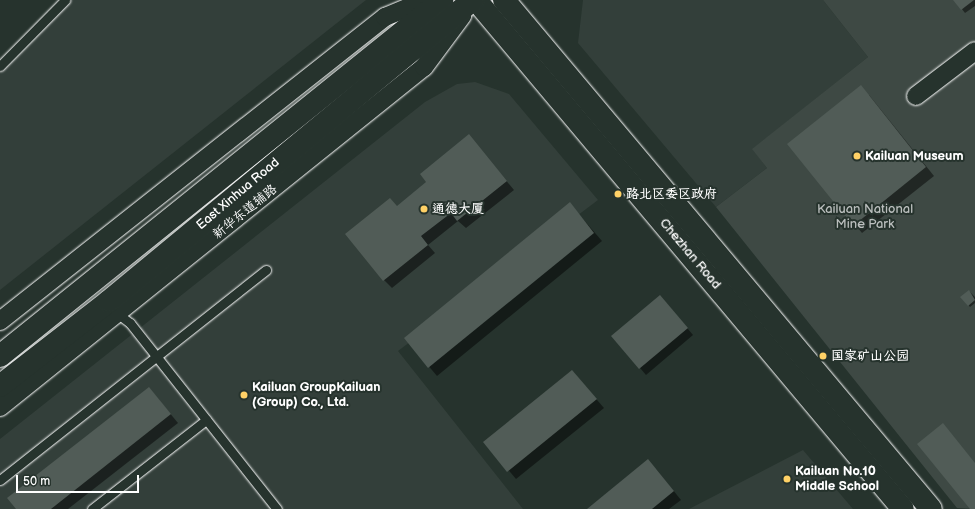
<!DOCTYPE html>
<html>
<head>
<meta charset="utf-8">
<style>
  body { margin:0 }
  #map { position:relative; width:975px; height:509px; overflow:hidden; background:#26332d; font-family:"Balsamiq Sans","LXGW WenKai TC",sans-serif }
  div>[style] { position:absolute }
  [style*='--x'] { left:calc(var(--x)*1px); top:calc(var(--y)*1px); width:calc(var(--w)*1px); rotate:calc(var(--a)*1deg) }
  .built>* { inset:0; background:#333f3a }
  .green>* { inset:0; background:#3e4944 }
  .shadow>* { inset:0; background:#0007 }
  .building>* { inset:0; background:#515c57 }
  .roads { filter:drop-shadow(0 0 1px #fff) drop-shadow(0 0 1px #fff) }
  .lane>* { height:9px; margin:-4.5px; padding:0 4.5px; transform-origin:4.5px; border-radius:4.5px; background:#26332d }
  .street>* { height:18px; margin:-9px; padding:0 9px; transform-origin:9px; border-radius:9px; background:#26332d }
  .primary>* { height:22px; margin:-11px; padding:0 11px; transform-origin:11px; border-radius:11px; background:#26332d }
  .dots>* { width:11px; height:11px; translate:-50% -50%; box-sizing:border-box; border:2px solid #26332d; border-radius:50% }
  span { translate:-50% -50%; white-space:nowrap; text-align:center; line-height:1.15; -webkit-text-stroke:4px #26332d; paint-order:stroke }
  .poi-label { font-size:13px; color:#fff; font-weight:700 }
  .left { translate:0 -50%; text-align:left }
  .street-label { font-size:13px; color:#fff }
  .park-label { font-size:13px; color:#bbbfbe }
  .scale { position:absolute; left:16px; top:475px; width:123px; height:18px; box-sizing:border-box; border:2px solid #fff; border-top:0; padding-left:5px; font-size:12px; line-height:14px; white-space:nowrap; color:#fff; -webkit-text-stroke:3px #26332d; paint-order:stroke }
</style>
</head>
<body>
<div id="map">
  <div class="built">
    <div style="clip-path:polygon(71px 0,366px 0,0 290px,0 72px)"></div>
    <div style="clip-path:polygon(583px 0,823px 0,868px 57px,753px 149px,767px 168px,716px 207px,578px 43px)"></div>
    <div style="clip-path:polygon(475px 82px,509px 94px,598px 200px,398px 351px,523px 509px,0 509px,0 439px,425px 102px,457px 84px)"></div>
    <div style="clip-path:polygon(803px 450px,853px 509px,689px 509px)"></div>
  </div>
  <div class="green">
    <div style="clip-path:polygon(823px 0,975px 0,975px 509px,957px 508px,716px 207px,767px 168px,752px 149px,868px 57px)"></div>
  </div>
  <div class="shadow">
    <div style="clip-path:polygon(955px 0,975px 0,975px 6px,965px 13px)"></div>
    <div style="clip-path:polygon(869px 95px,934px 176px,862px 233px,789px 144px)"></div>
    <div style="clip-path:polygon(469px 136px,514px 190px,466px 228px,458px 221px,428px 245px,435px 253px,392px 288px,384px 280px,397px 207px,427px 182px)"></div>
    <div style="clip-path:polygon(570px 204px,602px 241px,437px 376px,405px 338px)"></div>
    <div style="clip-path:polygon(969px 291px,975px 297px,975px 303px,970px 307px,962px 297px)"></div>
    <div style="clip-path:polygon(666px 303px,693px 335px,646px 375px,613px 336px)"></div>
    <div style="clip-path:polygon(572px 371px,604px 408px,516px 479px,485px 442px)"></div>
    <div style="clip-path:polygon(149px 388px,178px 423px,68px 509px,17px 509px)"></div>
    <div style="clip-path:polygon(656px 469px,681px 500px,669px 509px,589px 509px)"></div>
  </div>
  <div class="building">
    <div style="clip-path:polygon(953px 0,974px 0,961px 10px)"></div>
    <div style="clip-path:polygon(861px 85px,926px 167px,853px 226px,787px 144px)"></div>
    <div style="clip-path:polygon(469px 134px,507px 181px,457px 221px,451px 213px,421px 236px,428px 245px,383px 281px,345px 234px,390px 198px,397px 206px,426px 182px,420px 174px)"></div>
    <div style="clip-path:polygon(570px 202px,594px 233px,428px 368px,404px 338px)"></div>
    <div style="clip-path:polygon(969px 290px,975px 300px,968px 306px,960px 297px)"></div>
    <div style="clip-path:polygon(660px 295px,688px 328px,639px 369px,611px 336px)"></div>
    <div style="clip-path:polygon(572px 370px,597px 399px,507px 472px,483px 442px)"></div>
    <div style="clip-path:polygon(149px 387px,171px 414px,51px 509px,16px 509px,7px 498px)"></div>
    <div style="clip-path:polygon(943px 423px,975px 463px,975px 509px,970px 509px,917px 444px)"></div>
    <div style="clip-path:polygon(648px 459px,674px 491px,652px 509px,587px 509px)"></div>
  </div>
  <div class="roads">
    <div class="lane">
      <div style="--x:0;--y:66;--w:93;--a:-45.4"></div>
      <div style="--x:118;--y:314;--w:15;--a:37"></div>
      <div style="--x:130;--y:323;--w:237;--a:51.7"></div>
      <div style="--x:0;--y:480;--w:339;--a:-38.3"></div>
      <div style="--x:92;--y:509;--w:145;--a:-38"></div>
    </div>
    <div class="street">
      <div style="--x:916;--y:96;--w:74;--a:-37.3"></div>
      <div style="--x:0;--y:321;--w:491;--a:-38.3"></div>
      <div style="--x:385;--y:17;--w:44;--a:-22.5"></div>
      <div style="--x:0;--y:407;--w:543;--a:-38.73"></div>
      <div style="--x:424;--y:67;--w:64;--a:-53.3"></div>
    </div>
    <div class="primary">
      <div style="--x:476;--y:0;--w:664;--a:50.01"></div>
      <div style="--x:504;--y:0;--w:664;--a:50.01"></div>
      <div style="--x:0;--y:356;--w:568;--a:-38.85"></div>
      <div style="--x:0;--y:386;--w:138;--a:-37.9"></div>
      <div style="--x:109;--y:301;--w:472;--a:-39.6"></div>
    </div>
  </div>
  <div class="dots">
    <div style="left:857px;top:156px;background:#ffd166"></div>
    <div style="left:618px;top:194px;background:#ffd166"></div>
    <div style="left:424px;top:209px;background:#ffd166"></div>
    <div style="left:823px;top:356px;background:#ffd166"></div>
    <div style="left:244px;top:395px;background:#ffd166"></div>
    <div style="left:787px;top:479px;background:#ffd166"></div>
  </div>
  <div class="poi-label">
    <span class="left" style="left:865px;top:156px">Kailuan Museum</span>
    <span class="left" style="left:626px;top:194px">路北区委区政府</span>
    <span class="left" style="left:432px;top:209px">通德大厦</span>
    <span class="left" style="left:831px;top:356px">国家矿山公园</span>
    <span class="left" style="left:252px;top:395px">Kailuan GroupKailuan<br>(Group) Co., Ltd.</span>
    <span class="left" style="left:795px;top:479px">Kailuan No.10<br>Middle School</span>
  </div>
  <div class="street-label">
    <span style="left:238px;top:194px;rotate:-40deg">East Xinhua Road</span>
    <span style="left:245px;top:212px;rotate:-39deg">新华东道辅路</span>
    <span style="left:690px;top:254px;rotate:50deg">Chezhan Road</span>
  </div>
  <div class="park-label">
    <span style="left:865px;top:217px">Kailuan National<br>Mine Park</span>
  </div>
  <div class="scale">50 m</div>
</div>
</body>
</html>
